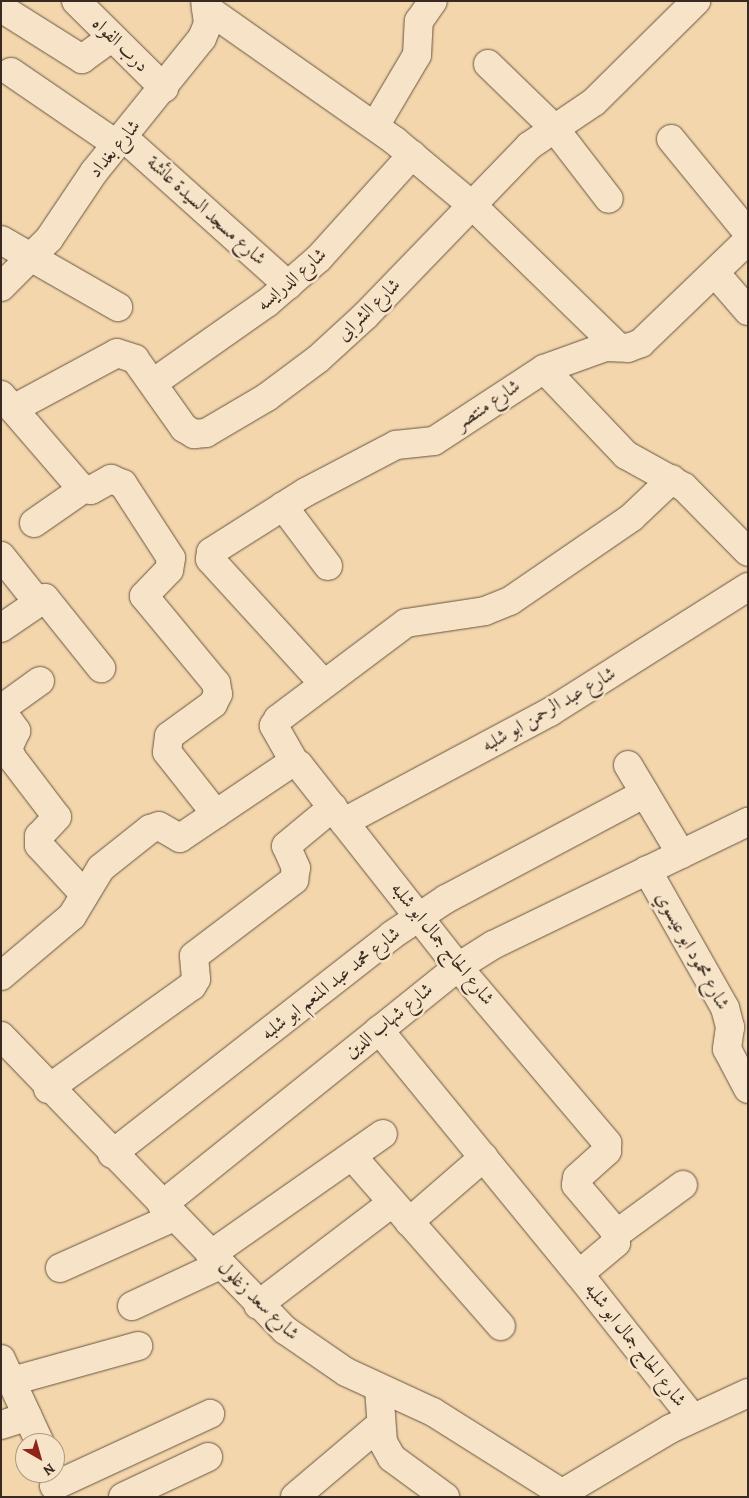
<!DOCTYPE html>
<html>
<head>
<meta charset="utf-8">
<style>
  body { margin:0 }
  #map { position:relative; width:749px; height:1498px; overflow:hidden; background:#f3d6ab; font-family:Alegreya,Amiri,serif }
  div>[style] { position:absolute }
  [style*='--x'] { left:calc(var(--x)*1px); top:calc(var(--y)*1px); width:calc(var(--w)*1px); rotate:calc(var(--a)*1deg) }
  .roads { filter:drop-shadow(0 0 1px #685544) drop-shadow(0 0 1px #685544) }
  .minor>* { height:28px; margin:-14px; padding:0 14px; transform-origin:14px; border-radius:14px; background:#f7e4c8 }
  span { translate:-50% -50%; white-space:nowrap; text-align:center; line-height:1.15; -webkit-text-stroke:5px #f7e4c8; paint-order:stroke }
  .street-label { font-size:19px; color:#392a21 }
  .frame { position:absolute; inset:0; border:2px solid #392a21; pointer-events:none }
  .north { position:absolute; left:15px; top:1433px; width:50px; height:50px; box-sizing:border-box; background:#f7e4c8; border:1px solid #ab9a85; border-radius:50%; rotate:142deg; font-size:14px; font-weight:700; line-height:20px; text-align:center; color:#392a21 }
  .north::after { content:''; display:block; margin:auto; width:18px; height:22px; background:#8f2418; clip-path:polygon(50% 0,100% 100%,50% 72%,0 100%) }
</style>
</head>
<body>
<div id="map">
  <div class="roads">
    <div class="minor">
      <div style="--x:76;--y:1;--w:124;--a:44.7"></div>
      <div style="--x:1;--y:8;--w:96;--a:32.2"></div>
      <div style="--x:82;--y:59;--w:36;--a:-36"></div>
      <div style="--x:206;--y:8;--w:231;--a:35.1"></div>
      <div style="--x:395;--y:141;--w:103;--a:39.9"></div>
      <div style="--x:474;--y:207;--w:201;--a:44.2"></div>
      <div style="--x:488;--y:64;--w:93;--a:44.1"></div>
      <div style="--x:555;--y:129;--w:88;--a:52.4"></div>
      <div style="--x:11;--y:72;--w:127;--a:34.4"></div>
      <div style="--x:375;--y:126;--w:82;--a:-59.4"></div>
      <div style="--x:417;--y:55;--w:34;--a:-87"></div>
      <div style="--x:419;--y:21;--w:24;--a:-55"></div>
      <div style="--x:123;--y:137;--w:222;--a:41.9"></div>
      <div style="--x:671;--y:139;--w:122;--a:50.7"></div>
      <div style="--x:1;--y:240;--w:135;--a:29.8"></div>
      <div style="--x:716;--y:274;--w:49;--a:49.1"></div>
      <div style="--x:1;--y:287;--w:68;--a:-45"></div>
      <div style="--x:49;--y:239;--w:81;--a:-56.1"></div>
      <div style="--x:94;--y:172;--w:172;--a:-51.1"></div>
      <div style="--x:202;--y:38;--w:15;--a:-67"></div>
      <div style="--x:208;--y:24;--w:23;--a:-97"></div>
      <div style="--x:544;--y:369;--w:119;--a:46.4"></div>
      <div style="--x:626;--y:455;--w:66;--a:28.9"></div>
      <div style="--x:684;--y:487;--w:91;--a:45.4"></div>
      <div style="--x:153;--y:383;--w:139;--a:-35.1"></div>
      <div style="--x:267;--y:303;--w:69;--a:-40.9"></div>
      <div style="--x:319;--y:258;--w:139;--a:-47.9"></div>
      <div style="--x:1;--y:395;--w:121;--a:49.3"></div>
      <div style="--x:80;--y:487;--w:11;--a:15"></div>
      <div style="--x:91;--y:490;--w:23;--a:-29"></div>
      <div style="--x:111;--y:479;--w:13;--a:23"></div>
      <div style="--x:123;--y:484;--w:88;--a:57"></div>
      <div style="--x:171;--y:558;--w:12;--a:99"></div>
      <div style="--x:169;--y:570;--w:36;--a:134"></div>
      <div style="--x:144;--y:596;--w:113;--a:50.4"></div>
      <div style="--x:216;--y:683;--w:11;--a:80"></div>
      <div style="--x:218;--y:694;--w:11;--a:117"></div>
      <div style="--x:213;--y:704;--w:54;--a:144"></div>
      <div style="--x:169;--y:736;--w:16;--a:97"></div>
      <div style="--x:167;--y:752;--w:79;--a:51.7"></div>
      <div style="--x:13;--y:409;--w:118;--a:-28.3"></div>
      <div style="--x:117;--y:353;--w:19;--a:18"></div>
      <div style="--x:135;--y:359;--w:85;--a:54.6"></div>
      <div style="--x:184;--y:428;--w:12;--a:31"></div>
      <div style="--x:194;--y:434;--w:12;--a:-5"></div>
      <div style="--x:206;--y:433;--w:71;--a:-30.5"></div>
      <div style="--x:267;--y:397;--w:64;--a:-36.7"></div>
      <div style="--x:318;--y:359;--w:65;--a:-42.5"></div>
      <div style="--x:366;--y:315;--w:235;--a:-46"></div>
      <div style="--x:529;--y:146;--w:78;--a:-34.1"></div>
      <div style="--x:594;--y:102;--w:144;--a:-44.7"></div>
      <div style="--x:283;--y:506;--w:75;--a:53.1"></div>
      <div style="--x:34;--y:523;--w:60;--a:-34.8"></div>
      <div style="--x:1;--y:556;--w:56;--a:51.5"></div>
      <div style="--x:1;--y:628;--w:53;--a:-34.3"></div>
      <div style="--x:45;--y:598;--w:90;--a:51.3"></div>
      <div style="--x:324;--y:684;--w:169;--a:-132.4"></div>
      <div style="--x:210;--y:559;--w:7;--a:-82"></div>
      <div style="--x:211;--y:552;--w:112;--a:-32.3"></div>
      <div style="--x:306;--y:492;--w:102;--a:-27.6"></div>
      <div style="--x:396;--y:445;--w:38;--a:-6"></div>
      <div style="--x:434;--y:441;--w:131;--a:-33.2"></div>
      <div style="--x:544;--y:369;--w:65;--a:-19.8"></div>
      <div style="--x:605;--y:347;--w:23;--a:2"></div>
      <div style="--x:628;--y:348;--w:14;--a:-21"></div>
      <div style="--x:641;--y:343;--w:149;--a:-43.9"></div>
      <div style="--x:1;--y:709;--w:48;--a:-35.7"></div>
      <div style="--x:1;--y:710;--w:26;--a:54"></div>
      <div style="--x:16;--y:731;--w:19;--a:115"></div>
      <div style="--x:8;--y:748;--w:11;--a:68"></div>
      <div style="--x:12;--y:758;--w:74;--a:52.7"></div>
      <div style="--x:57;--y:817;--w:26;--a:133"></div>
      <div style="--x:39;--y:836;--w:9;--a:90"></div>
      <div style="--x:39;--y:845;--w:67;--a:47.4"></div>
      <div style="--x:295;--y:763;--w:43;--a:-119.6"></div>
      <div style="--x:274;--y:726;--w:8;--a:-60"></div>
      <div style="--x:278;--y:719;--w:160;--a:-36.9"></div>
      <div style="--x:406;--y:623;--w:80;--a:-8.6"></div>
      <div style="--x:485;--y:611;--w:27;--a:-22"></div>
      <div style="--x:510;--y:601;--w:148;--a:-34.5"></div>
      <div style="--x:632;--y:517;--w:55;--a:-43.5"></div>
      <div style="--x:628;--y:765;--w:104;--a:59.2"></div>
      <div style="--x:344;--y:822;--w:234;--a:-28.1"></div>
      <div style="--x:550;--y:712;--w:234;--a:-32.3"></div>
      <div style="--x:647;--y:870;--w:159;--a:60.5"></div>
      <div style="--x:725;--y:1008;--w:20;--a:75"></div>
      <div style="--x:730;--y:1027;--w:22;--a:98"></div>
      <div style="--x:727;--y:1049;--w:45;--a:62.3"></div>
      <div style="--x:1;--y:976;--w:93;--a:-40.2"></div>
      <div style="--x:72;--y:916;--w:56;--a:-58.9"></div>
      <div style="--x:101;--y:868;--w:63;--a:-38.5"></div>
      <div style="--x:150;--y:829;--w:9;--a:-18"></div>
      <div style="--x:159;--y:826;--w:24;--a:30"></div>
      <div style="--x:180;--y:838;--w:134;--a:-34"></div>
      <div style="--x:291;--y:763;--w:8;--a:14"></div>
      <div style="--x:299;--y:765;--w:257;--a:51.8"></div>
      <div style="--x:458;--y:967;--w:231;--a:49.7"></div>
      <div style="--x:607;--y:1143;--w:8;--a:90"></div>
      <div style="--x:607;--y:1151;--w:40;--a:138"></div>
      <div style="--x:577;--y:1178;--w:7;--a:98"></div>
      <div style="--x:576;--y:1185;--w:59;--a:49.8"></div>
      <div style="--x:614;--y:1230;--w:13;--a:81"></div>
      <div style="--x:616;--y:1243;--w:48;--a:140"></div>
      <div style="--x:579;--y:1274;--w:182;--a:51.7"></div>
      <div style="--x:379;--y:1030;--w:315;--a:50.7"></div>
      <div style="--x:1;--y:1036;--w:409;--a:46"></div>
      <div style="--x:285;--y:1330;--w:74;--a:34.5"></div>
      <div style="--x:346;--y:1372;--w:96;--a:24.7"></div>
      <div style="--x:433;--y:1412;--w:160;--a:32.2"></div>
      <div style="--x:48;--y:1089;--w:177;--a:-35.6"></div>
      <div style="--x:192;--y:986;--w:8;--a:-60"></div>
      <div style="--x:196;--y:979;--w:23;--a:-95"></div>
      <div style="--x:194;--y:956;--w:126;--a:-37.2"></div>
      <div style="--x:294;--y:880;--w:12;--a:-81"></div>
      <div style="--x:296;--y:868;--w:24;--a:-114"></div>
      <div style="--x:286;--y:846;--w:61;--a:-39.7"></div>
      <div style="--x:112;--y:1154;--w:355;--a:-38"></div>
      <div style="--x:392;--y:935;--w:65;--a:-33.7"></div>
      <div style="--x:446;--y:899;--w:225;--a:-28"></div>
      <div style="--x:352;--y:1156;--w:226;--a:48.8"></div>
      <div style="--x:162;--y:1205;--w:380;--a:-38.8"></div>
      <div style="--x:458;--y:967;--w:41;--a:-32.2"></div>
      <div style="--x:493;--y:945;--w:283;--a:-25.8"></div>
      <div style="--x:409;--y:1222;--w:99;--a:-40.9"></div>
      <div style="--x:616;--y:1234;--w:83;--a:-36.2"></div>
      <div style="--x:210;--y:1255;--w:211;--a:-35"></div>
      <div style="--x:60;--y:1268;--w:125;--a:-24.1"></div>
      <div style="--x:258;--y:1305;--w:168;--a:-37.3"></div>
      <div style="--x:132;--y:1306;--w:97;--a:-25"></div>
      <div style="--x:1;--y:1359;--w:93;--a:65.1"></div>
      <div style="--x:12;--y:1381;--w:131;--a:-15.5"></div>
      <div style="--x:379;--y:1388;--w:54;--a:85.8"></div>
      <div style="--x:383;--y:1442;--w:18;--a:61"></div>
      <div style="--x:392;--y:1458;--w:66;--a:36.3"></div>
      <div style="--x:1;--y:1425;--w:28;--a:-18"></div>
      <div style="--x:54;--y:1486;--w:172;--a:-24.8"></div>
      <div style="--x:123;--y:1497;--w:94;--a:-25.2"></div>
      <div style="--x:295;--y:1497;--w:111;--a:-40.3"></div>
      <div style="--x:556;--y:1497;--w:133;--a:-30.8"></div>
      <div style="--x:670;--y:1429;--w:86;--a:-24.8"></div>
    </div>
  </div>
  <div class="street-label">
    <span style="left:120px;top:45px;rotate:44deg">درب الفواه</span>
    <span style="left:115px;top:149px;rotate:-50deg">شارع بغداد</span>
    <span style="left:206px;top:211px;rotate:42deg">شارع مسجد السيدة عائشة</span>
    <span style="left:292px;top:280px;rotate:-41deg">شارع الدرايسه</span>
    <span style="left:369px;top:310px;rotate:-44deg">شارع الشرابى</span>
    <span style="left:488px;top:405px;rotate:-34deg">شارع منتصر</span>
    <span style="left:549px;top:710px;rotate:-30deg">شارع عبد الرحمن ابو شلبه</span>
    <span style="left:442px;top:944px;rotate:51deg">شارع الحاج جمال ابو شلبه</span>
    <span style="left:692px;top:951px;rotate:61deg">شارع محمود ابو عيسوي</span>
    <span style="left:331px;top:984px;rotate:-38deg">شارع محمد عبد المنعم ابو شلبه</span>
    <span style="left:389px;top:1021px;rotate:-39deg">شارع شهاب الدين</span>
    <span style="left:258px;top:1301px;rotate:44deg">شارع سعد زغلول</span>
    <span style="left:635px;top:1345px;rotate:52deg">شارع الحاج جمال ابو شلبه</span>
  </div>
  <div class="frame"></div>
  <div class="north">N</div>
</div>
</body>
</html>
